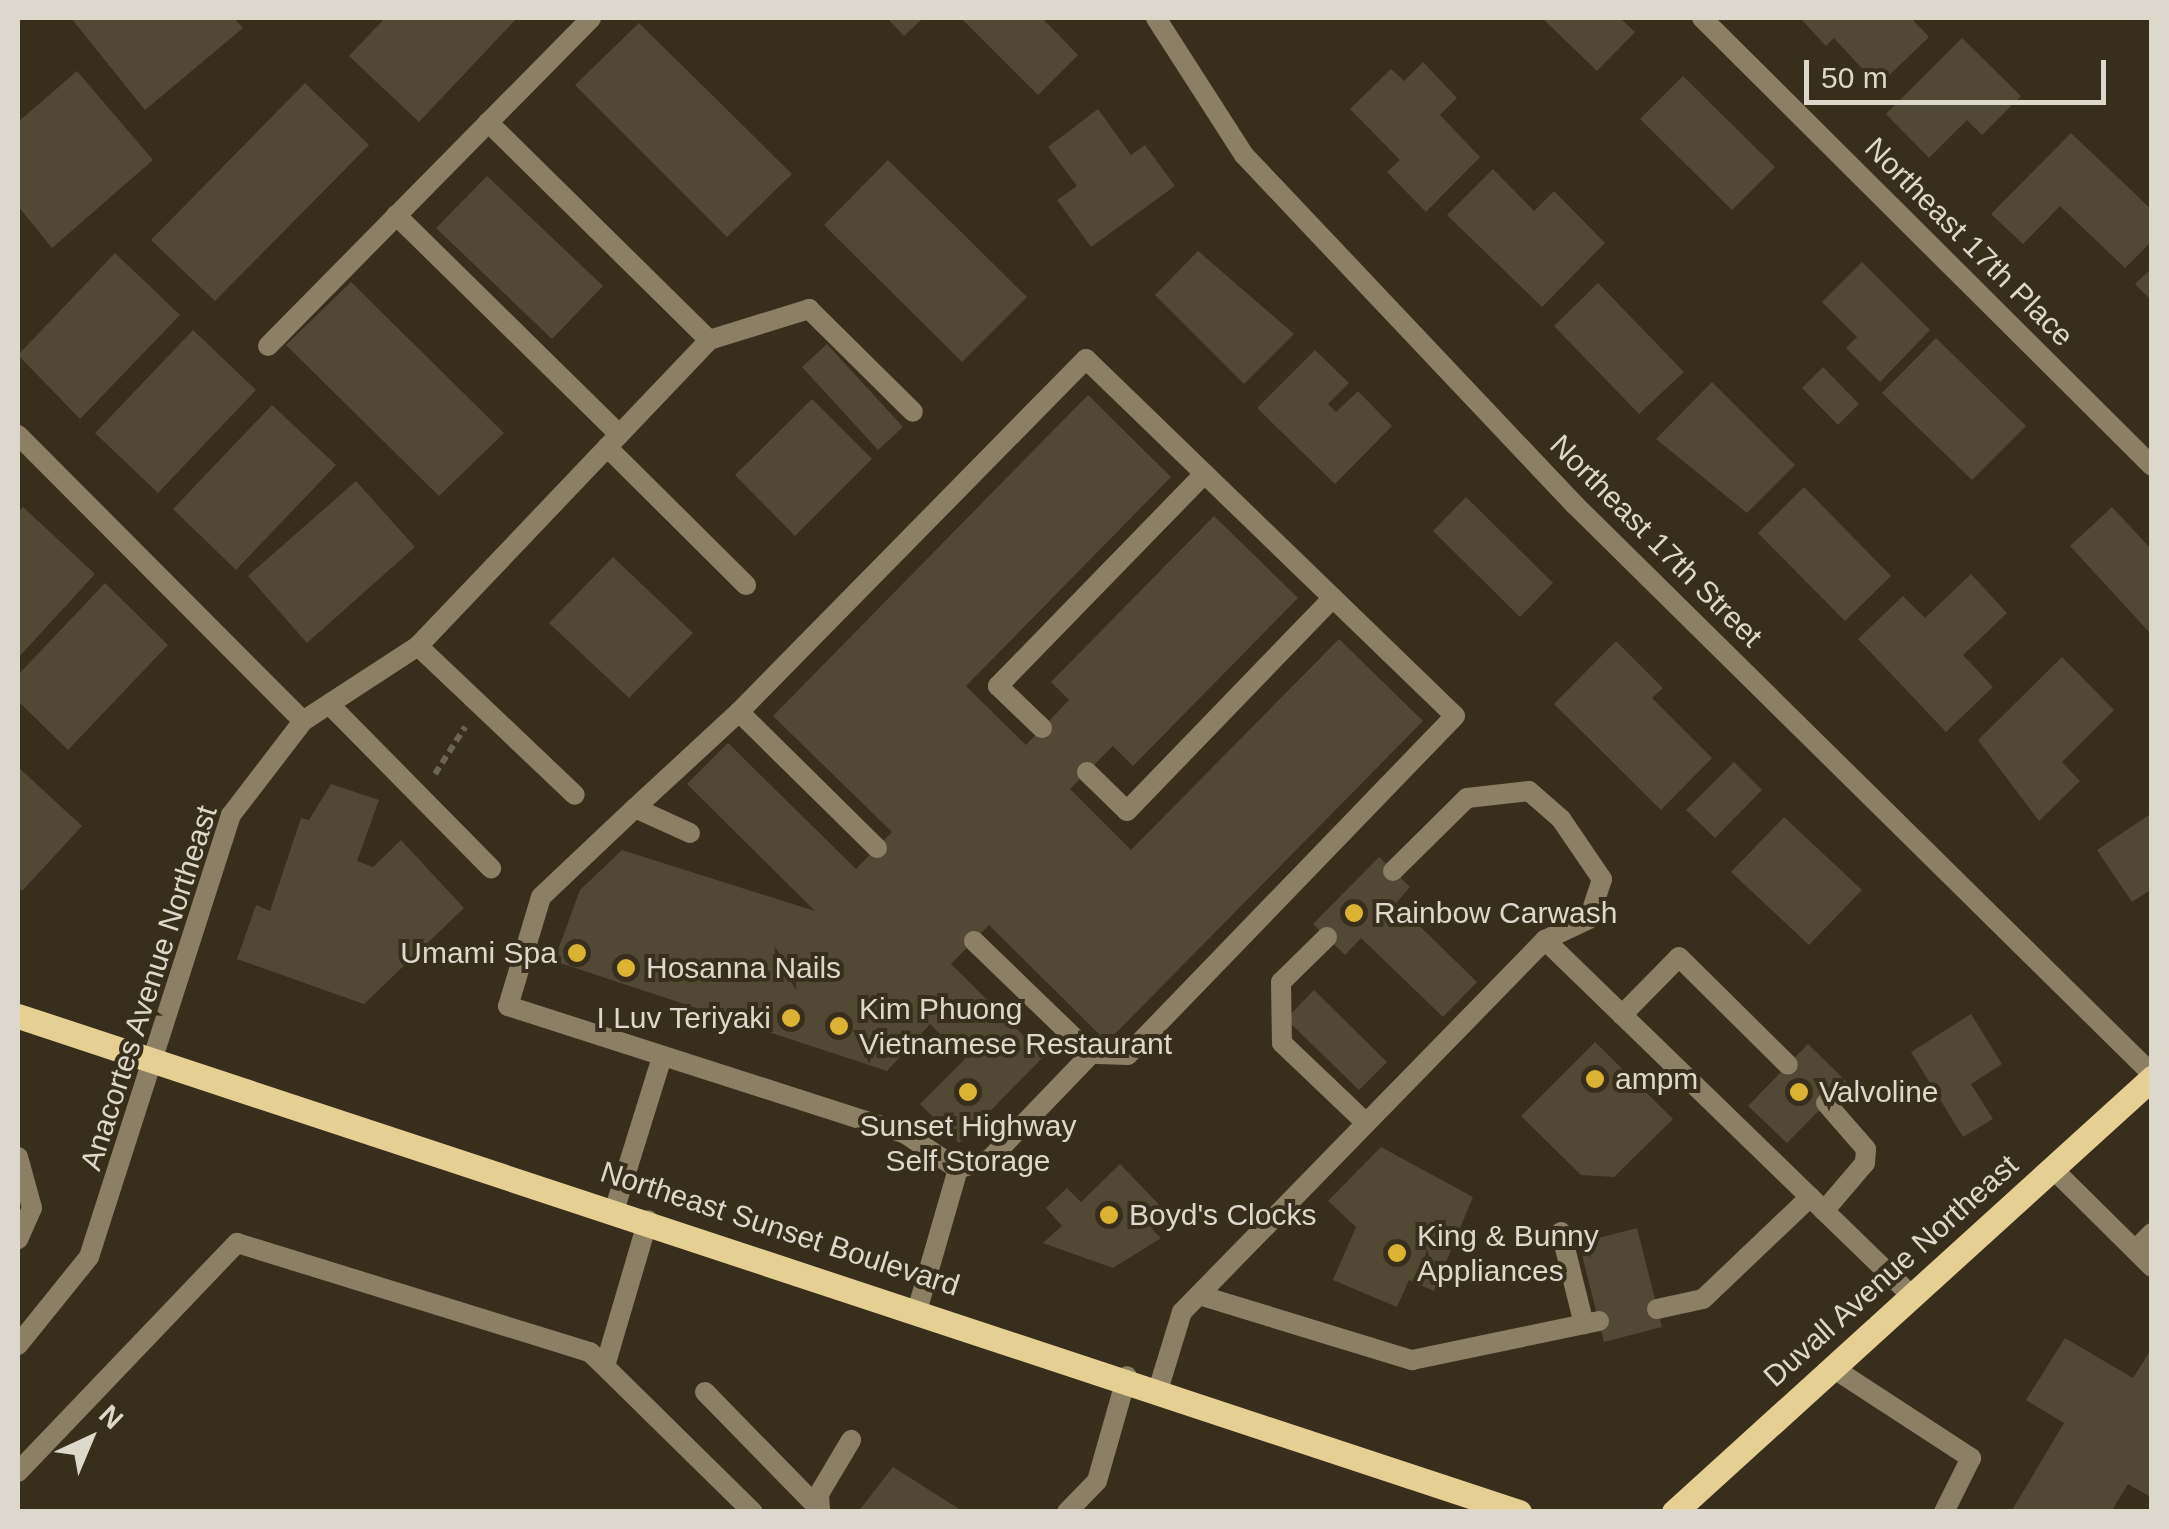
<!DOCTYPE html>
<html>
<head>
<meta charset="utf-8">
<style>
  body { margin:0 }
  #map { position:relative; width:2169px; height:1529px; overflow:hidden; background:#372f1b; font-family:Helvetica,sans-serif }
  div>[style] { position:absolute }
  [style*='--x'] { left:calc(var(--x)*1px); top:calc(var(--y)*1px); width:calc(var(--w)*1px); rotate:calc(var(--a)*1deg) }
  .building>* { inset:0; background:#514934 }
  .path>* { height:6px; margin-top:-3px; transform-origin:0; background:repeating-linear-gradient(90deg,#6c6554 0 8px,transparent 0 13px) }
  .lane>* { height:20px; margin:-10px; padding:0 10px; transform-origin:10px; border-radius:10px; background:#8b8063 }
  .street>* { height:20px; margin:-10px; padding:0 10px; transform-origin:10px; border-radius:10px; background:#8b8063 }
  .primary>* { height:25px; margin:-12.5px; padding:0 12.5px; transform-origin:12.5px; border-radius:12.5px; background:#e6cf93 }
  .dots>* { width:28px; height:28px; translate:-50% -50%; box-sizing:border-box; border:5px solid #372f1b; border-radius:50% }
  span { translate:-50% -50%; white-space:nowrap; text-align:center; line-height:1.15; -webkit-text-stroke:8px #372f1b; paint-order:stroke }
  .street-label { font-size:30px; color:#dcd8cb }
  .poi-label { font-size:30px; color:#dcd8cb }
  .left { translate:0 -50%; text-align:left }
  .right { translate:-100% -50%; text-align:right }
  .frame { position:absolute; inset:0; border:20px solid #dcd8cb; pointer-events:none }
  .north { position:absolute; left:40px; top:1389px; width:100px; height:100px; -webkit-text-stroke:8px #372f1b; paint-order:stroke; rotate:44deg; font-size:28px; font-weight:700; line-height:40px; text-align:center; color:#dcd8cb }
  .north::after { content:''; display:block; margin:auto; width:35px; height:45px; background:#dcd8cb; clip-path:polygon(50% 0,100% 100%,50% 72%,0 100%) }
  .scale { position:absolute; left:1804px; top:60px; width:302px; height:45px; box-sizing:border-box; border:5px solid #dcd8cb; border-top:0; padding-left:12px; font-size:30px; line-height:35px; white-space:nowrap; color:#dcd8cb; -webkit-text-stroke:8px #372f1b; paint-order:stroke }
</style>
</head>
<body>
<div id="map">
  <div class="building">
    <div style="clip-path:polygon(71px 18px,234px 18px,243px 28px,145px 110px)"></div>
    <div style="clip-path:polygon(385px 18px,517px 18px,419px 122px,349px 56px)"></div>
    <div style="clip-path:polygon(887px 18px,923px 18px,904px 36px)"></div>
    <div style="clip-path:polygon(1042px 18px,1078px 55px,1038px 95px,963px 20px)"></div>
    <div style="clip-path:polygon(1542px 18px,1620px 18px,1635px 32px,1597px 71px)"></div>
    <div style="clip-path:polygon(1800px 18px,1911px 18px,1929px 37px,1878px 86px,1834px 38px,1826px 46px)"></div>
    <div style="clip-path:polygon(639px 23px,792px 174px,727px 237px,575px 85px)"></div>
    <div style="clip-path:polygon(1962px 38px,2021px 96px,1982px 135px,1967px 120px,1929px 158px,1886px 114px)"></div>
    <div style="clip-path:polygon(1423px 62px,1457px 98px,1440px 115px,1480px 157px,1426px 212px,1387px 172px,1400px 160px,1350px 109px,1391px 69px,1404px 81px)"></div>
    <div style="clip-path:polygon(77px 71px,153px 160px,52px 248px,18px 206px,18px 122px)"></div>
    <div style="clip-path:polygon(1683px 76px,1775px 167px,1732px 210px,1640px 119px)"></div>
    <div style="clip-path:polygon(305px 83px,369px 145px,215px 301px,151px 240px)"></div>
    <div style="clip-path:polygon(1098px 109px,1131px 155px,1145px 145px,1175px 186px,1091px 247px,1057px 200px,1077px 186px,1048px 147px)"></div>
    <div style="clip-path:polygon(2071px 133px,2152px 210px,2152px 241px,2125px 268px,2060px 206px,2023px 244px,1991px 214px)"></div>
    <div style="clip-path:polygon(888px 160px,1027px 297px,962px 362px,824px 225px)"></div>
    <div style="clip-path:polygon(1493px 169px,1534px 211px,1554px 191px,1605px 243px,1542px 307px,1447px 215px)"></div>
    <div style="clip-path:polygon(487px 176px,603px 286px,552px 339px,436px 228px)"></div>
    <div style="clip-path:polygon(1198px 251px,1294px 334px,1244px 384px,1155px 295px)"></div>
    <div style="clip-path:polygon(115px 253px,180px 315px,80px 419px,18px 355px)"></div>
    <div style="clip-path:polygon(1862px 262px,1930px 330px,1880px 382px,1846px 348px,1857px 337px,1822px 302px)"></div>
    <div style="clip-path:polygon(2152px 268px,2152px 301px,2135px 284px)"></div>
    <div style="clip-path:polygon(351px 282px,504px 433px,439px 496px,286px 345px)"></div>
    <div style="clip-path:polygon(1598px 283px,1684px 372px,1639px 414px,1554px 326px)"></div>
    <div style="clip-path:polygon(193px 330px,256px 390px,158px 493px,95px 433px)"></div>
    <div style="clip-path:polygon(1936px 338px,2026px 426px,1972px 480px,1882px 393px)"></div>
    <div style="clip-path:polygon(827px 344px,903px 427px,878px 450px,802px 367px)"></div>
    <div style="clip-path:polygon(1315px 350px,1349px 383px,1328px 404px,1336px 412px,1358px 391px,1392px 426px,1335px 484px,1257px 408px)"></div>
    <div style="clip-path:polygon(1823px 367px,1859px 404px,1838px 425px,1802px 388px)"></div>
    <div style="clip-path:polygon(1712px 382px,1795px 465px,1747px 513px,1656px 439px)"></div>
    <div style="clip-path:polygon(1088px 395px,1171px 477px,966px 686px,1026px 745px,1069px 700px,1051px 682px,1214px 516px,1298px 598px,1133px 766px,1113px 746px,1070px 789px,1131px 850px,1339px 639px,1423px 721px,1107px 1042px,989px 925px,951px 964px,1044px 1056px,959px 1143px,920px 1104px,965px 1059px,930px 1024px,887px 1071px,554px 961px,580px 890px,622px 850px,815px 911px,687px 784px,728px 743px,856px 869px,892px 832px,773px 716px)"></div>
    <div style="clip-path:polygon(812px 399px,872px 459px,795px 536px,735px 475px)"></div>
    <div style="clip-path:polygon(272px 405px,336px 465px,236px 570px,173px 509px)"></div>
    <div style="clip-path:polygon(356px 481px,415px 547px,307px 643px,248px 576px)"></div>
    <div style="clip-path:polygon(1804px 487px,1891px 576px,1845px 621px,1758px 533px)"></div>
    <div style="clip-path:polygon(1466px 497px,1553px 583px,1520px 617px,1433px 531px)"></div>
    <div style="clip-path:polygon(23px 507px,95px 574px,18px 658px,18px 513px)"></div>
    <div style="clip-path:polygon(2112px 507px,2152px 550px,2149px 632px,2070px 546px)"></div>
    <div style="clip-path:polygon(613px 557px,693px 633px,629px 698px,549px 623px)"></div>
    <div style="clip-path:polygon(1971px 574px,2007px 613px,1963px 655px,1993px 687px,1946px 732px,1858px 639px,1903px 596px,1925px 618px)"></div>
    <div style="clip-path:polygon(105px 583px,168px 645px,68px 750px,18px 701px,18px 675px)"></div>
    <div style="clip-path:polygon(1616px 641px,1663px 688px,1652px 698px,1712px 758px,1661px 810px,1554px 704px)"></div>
    <div style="clip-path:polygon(2062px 657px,2114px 710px,2062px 762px,2080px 781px,2039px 821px,1978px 740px)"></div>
    <div style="clip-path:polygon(1734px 762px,1762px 790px,1715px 838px,1686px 810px)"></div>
    <div style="clip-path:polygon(18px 767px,82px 826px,22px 891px,18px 886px)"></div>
    <div style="clip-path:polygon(331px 784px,379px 800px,357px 861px,373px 867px,401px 840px,464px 908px,364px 1004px,237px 959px,256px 905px,270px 911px,301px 818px,309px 820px)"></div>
    <div style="clip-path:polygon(2152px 813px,2152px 889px,2132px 902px,2097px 850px)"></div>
    <div style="clip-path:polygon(1784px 817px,1862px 890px,1809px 945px,1731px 872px)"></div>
    <div style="clip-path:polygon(1379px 857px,1410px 887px,1396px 903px,1477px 982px,1443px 1017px,1361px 938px,1345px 955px,1313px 924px)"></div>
    <div style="clip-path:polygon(1314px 990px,1387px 1062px,1359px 1090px,1286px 1019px)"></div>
    <div style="clip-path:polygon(1971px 1014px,2002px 1064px,1971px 1084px,1993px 1119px,1963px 1137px,1911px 1052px)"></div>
    <div style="clip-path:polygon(1595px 1042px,1673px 1119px,1614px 1177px,1581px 1175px,1521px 1116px)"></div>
    <div style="clip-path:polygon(1808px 1044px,1847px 1082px,1787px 1143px,1748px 1106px)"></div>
    <div style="clip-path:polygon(1381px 1147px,1473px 1197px,1434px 1291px,1409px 1280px,1397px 1307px,1333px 1280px,1356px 1227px,1328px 1201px)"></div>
    <div style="clip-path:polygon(1120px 1164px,1168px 1214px,1152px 1229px,1161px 1238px,1113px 1268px,1043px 1243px,1062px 1226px,1046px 1208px,1067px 1188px,1081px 1202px)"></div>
    <div style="clip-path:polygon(1637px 1228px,1662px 1327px,1604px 1342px,1579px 1243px)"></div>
    <div style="clip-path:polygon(2065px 1338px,2133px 1378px,2152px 1348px,2152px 1498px,2128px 1484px,2111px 1512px,2011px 1512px,2064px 1423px,2026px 1400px)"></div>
    <div style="clip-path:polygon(893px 1467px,964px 1512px,858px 1512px)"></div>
  </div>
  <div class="path">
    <div style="--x:435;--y:774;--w:56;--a:-57.4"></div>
  </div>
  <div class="lane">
    <div style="--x:488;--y:122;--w:310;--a:44.6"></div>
    <div style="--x:709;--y:340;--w:105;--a:-17.2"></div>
    <div style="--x:809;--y:309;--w:146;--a:44.7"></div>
    <div style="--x:396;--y:215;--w:313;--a:44.5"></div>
    <div style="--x:268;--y:346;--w:460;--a:-45.4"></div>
    <div style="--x:18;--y:435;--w:404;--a:45.1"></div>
    <div style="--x:607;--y:447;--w:196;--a:44.8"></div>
    <div style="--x:418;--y:646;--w:216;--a:43.5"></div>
    <div style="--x:329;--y:704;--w:231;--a:45.4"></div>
    <div style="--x:1042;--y:728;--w:61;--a:-136.3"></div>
    <div style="--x:998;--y:686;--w:296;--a:-45.8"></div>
    <div style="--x:1087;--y:772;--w:56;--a:44.3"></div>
    <div style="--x:1127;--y:811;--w:296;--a:-46"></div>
    <div style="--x:635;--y:808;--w:142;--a:-42.7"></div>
    <div style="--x:690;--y:833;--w:60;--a:-155.6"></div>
    <div style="--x:635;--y:808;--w:129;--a:136.6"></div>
    <div style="--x:541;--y:897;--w:114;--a:106.8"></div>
    <div style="--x:508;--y:1006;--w:416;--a:17.8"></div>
    <div style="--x:904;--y:1133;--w:65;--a:33.7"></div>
    <div style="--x:958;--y:1169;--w:145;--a:106.1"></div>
    <div style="--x:877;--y:848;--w:194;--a:-135.4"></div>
    <div style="--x:739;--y:712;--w:495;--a:-45.5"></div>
    <div style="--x:1086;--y:359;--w:513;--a:44.05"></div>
    <div style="--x:1455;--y:716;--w:471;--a:134"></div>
    <div style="--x:1128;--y:1055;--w:37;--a:-178"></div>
    <div style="--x:1091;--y:1054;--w:146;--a:133.9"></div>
    <div style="--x:990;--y:1159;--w:34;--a:163"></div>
    <div style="--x:1393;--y:871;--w:104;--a:-44.6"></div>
    <div style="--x:1467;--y:798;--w:62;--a:-6.4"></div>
    <div style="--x:1529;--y:791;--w:43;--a:41.2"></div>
    <div style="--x:1561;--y:819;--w:73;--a:55.7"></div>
    <div style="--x:1602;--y:879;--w:42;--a:108"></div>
    <div style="--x:1589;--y:919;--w:49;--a:154.5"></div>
    <div style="--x:1327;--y:937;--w:64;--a:135.6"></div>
    <div style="--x:1281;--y:982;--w:61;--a:89.1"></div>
    <div style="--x:1282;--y:1043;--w:116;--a:43.6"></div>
    <div style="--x:974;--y:941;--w:163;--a:44"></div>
    <div style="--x:1622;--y:1015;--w:81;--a:-45.5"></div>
    <div style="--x:1679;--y:957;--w:153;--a:44.7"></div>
    <div style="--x:18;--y:1157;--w:53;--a:74.6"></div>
    <div style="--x:32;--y:1208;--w:34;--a:114"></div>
    <div style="--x:2052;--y:1168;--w:141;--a:44.7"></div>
    <div style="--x:615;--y:1208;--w:158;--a:-72.7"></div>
    <div style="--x:1824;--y:1211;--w:63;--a:-49.5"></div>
    <div style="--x:1865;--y:1163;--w:14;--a:-86"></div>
    <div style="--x:1866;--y:1149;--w:61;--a:-131"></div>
    <div style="--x:1561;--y:1232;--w:95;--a:76"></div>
    <div style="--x:2135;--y:1250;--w:24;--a:-45"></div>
    <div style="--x:1199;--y:1295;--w:223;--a:17"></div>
    <div style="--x:1412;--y:1360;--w:191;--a:-11.8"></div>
    <div style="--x:1657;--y:1309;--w:47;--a:-12.3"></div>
    <div style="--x:1703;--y:1299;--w:148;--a:-43.6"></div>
    <div style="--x:605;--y:1366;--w:152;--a:-73.6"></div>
    <div style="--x:1833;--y:1368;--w:165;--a:33.1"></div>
    <div style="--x:1971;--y:1458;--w:60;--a:116.6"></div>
    <div style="--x:1159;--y:1387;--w:78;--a:-73"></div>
    <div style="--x:1182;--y:1312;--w:520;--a:-45.7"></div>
    <div style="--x:1545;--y:940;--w:511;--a:44.13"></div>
    <div style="--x:705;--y:1392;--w:165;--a:45.7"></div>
    <div style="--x:18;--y:1472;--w:317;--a:-46.3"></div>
    <div style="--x:237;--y:1243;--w:369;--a:17.2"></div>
    <div style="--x:590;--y:1352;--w:228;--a:44.5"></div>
    <div style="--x:820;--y:1512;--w:18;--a:-93"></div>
    <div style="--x:819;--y:1494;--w:63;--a:-59.3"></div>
    <div style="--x:1067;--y:1512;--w:43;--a:-45.9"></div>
    <div style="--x:1097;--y:1481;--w:109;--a:-74.1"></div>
  </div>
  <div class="street">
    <div style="--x:1156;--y:18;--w:163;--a:57.3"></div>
    <div style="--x:1244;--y:155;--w:482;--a:46.6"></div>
    <div style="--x:1575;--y:505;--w:810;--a:44.6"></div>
    <div style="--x:1702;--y:18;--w:635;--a:44.87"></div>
    <div style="--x:18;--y:1345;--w:113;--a:-51.1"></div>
    <div style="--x:89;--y:1257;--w:464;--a:-72.2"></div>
    <div style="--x:231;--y:815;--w:118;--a:-52.5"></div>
    <div style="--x:303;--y:721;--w:137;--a:-33.1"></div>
    <div style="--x:418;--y:646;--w:422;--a:-46.4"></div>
  </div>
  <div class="primary">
    <div style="--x:18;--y:1016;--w:1581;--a:18.29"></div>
    <div style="--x:1674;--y:1512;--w:646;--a:-42.24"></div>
  </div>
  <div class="dots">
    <div style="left:1354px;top:913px;background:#dcb233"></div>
    <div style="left:577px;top:953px;background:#dcb233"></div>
    <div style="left:626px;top:968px;background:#dcb233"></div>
    <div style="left:791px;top:1018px;background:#dcb233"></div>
    <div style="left:839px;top:1026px;background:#dcb233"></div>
    <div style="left:1595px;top:1079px;background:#dcb233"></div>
    <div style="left:968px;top:1092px;background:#dcb233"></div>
    <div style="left:1799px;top:1092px;background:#dcb233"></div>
    <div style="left:1109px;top:1215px;background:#dcb233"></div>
    <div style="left:1397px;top:1253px;background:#dcb233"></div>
  </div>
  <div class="street-label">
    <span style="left:1969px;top:242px;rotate:45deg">Northeast 17th Place</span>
    <span style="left:1656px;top:541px;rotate:45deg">Northeast 17th Street</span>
    <span style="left:149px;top:988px;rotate:-72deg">Anacortes Avenue Northeast</span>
    <span style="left:780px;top:1229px;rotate:18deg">Northeast Sunset Boulevard</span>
    <span style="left:1891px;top:1271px;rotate:-42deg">Duvall Avenue Northeast</span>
  </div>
  <div class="poi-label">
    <span class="left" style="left:1374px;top:913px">Rainbow Carwash</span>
    <span class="right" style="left:557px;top:953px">Umami Spa</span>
    <span class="left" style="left:646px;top:968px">Hosanna Nails</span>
    <span class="left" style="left:859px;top:1026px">Kim Phuong<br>Vietnamese Restaurant</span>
    <span class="right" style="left:771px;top:1018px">I Luv Teriyaki</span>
    <span class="left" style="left:1615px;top:1079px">ampm</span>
    <span class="left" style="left:1819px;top:1092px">Valvoline</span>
    <span style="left:968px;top:1143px">Sunset Highway<br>Self Storage</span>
    <span class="left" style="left:1129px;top:1215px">Boyd's Clocks</span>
    <span class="left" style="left:1417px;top:1253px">King &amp; Bunny<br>Appliances</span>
  </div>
  <div class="frame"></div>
  <div class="north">N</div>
  <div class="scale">50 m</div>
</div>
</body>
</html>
